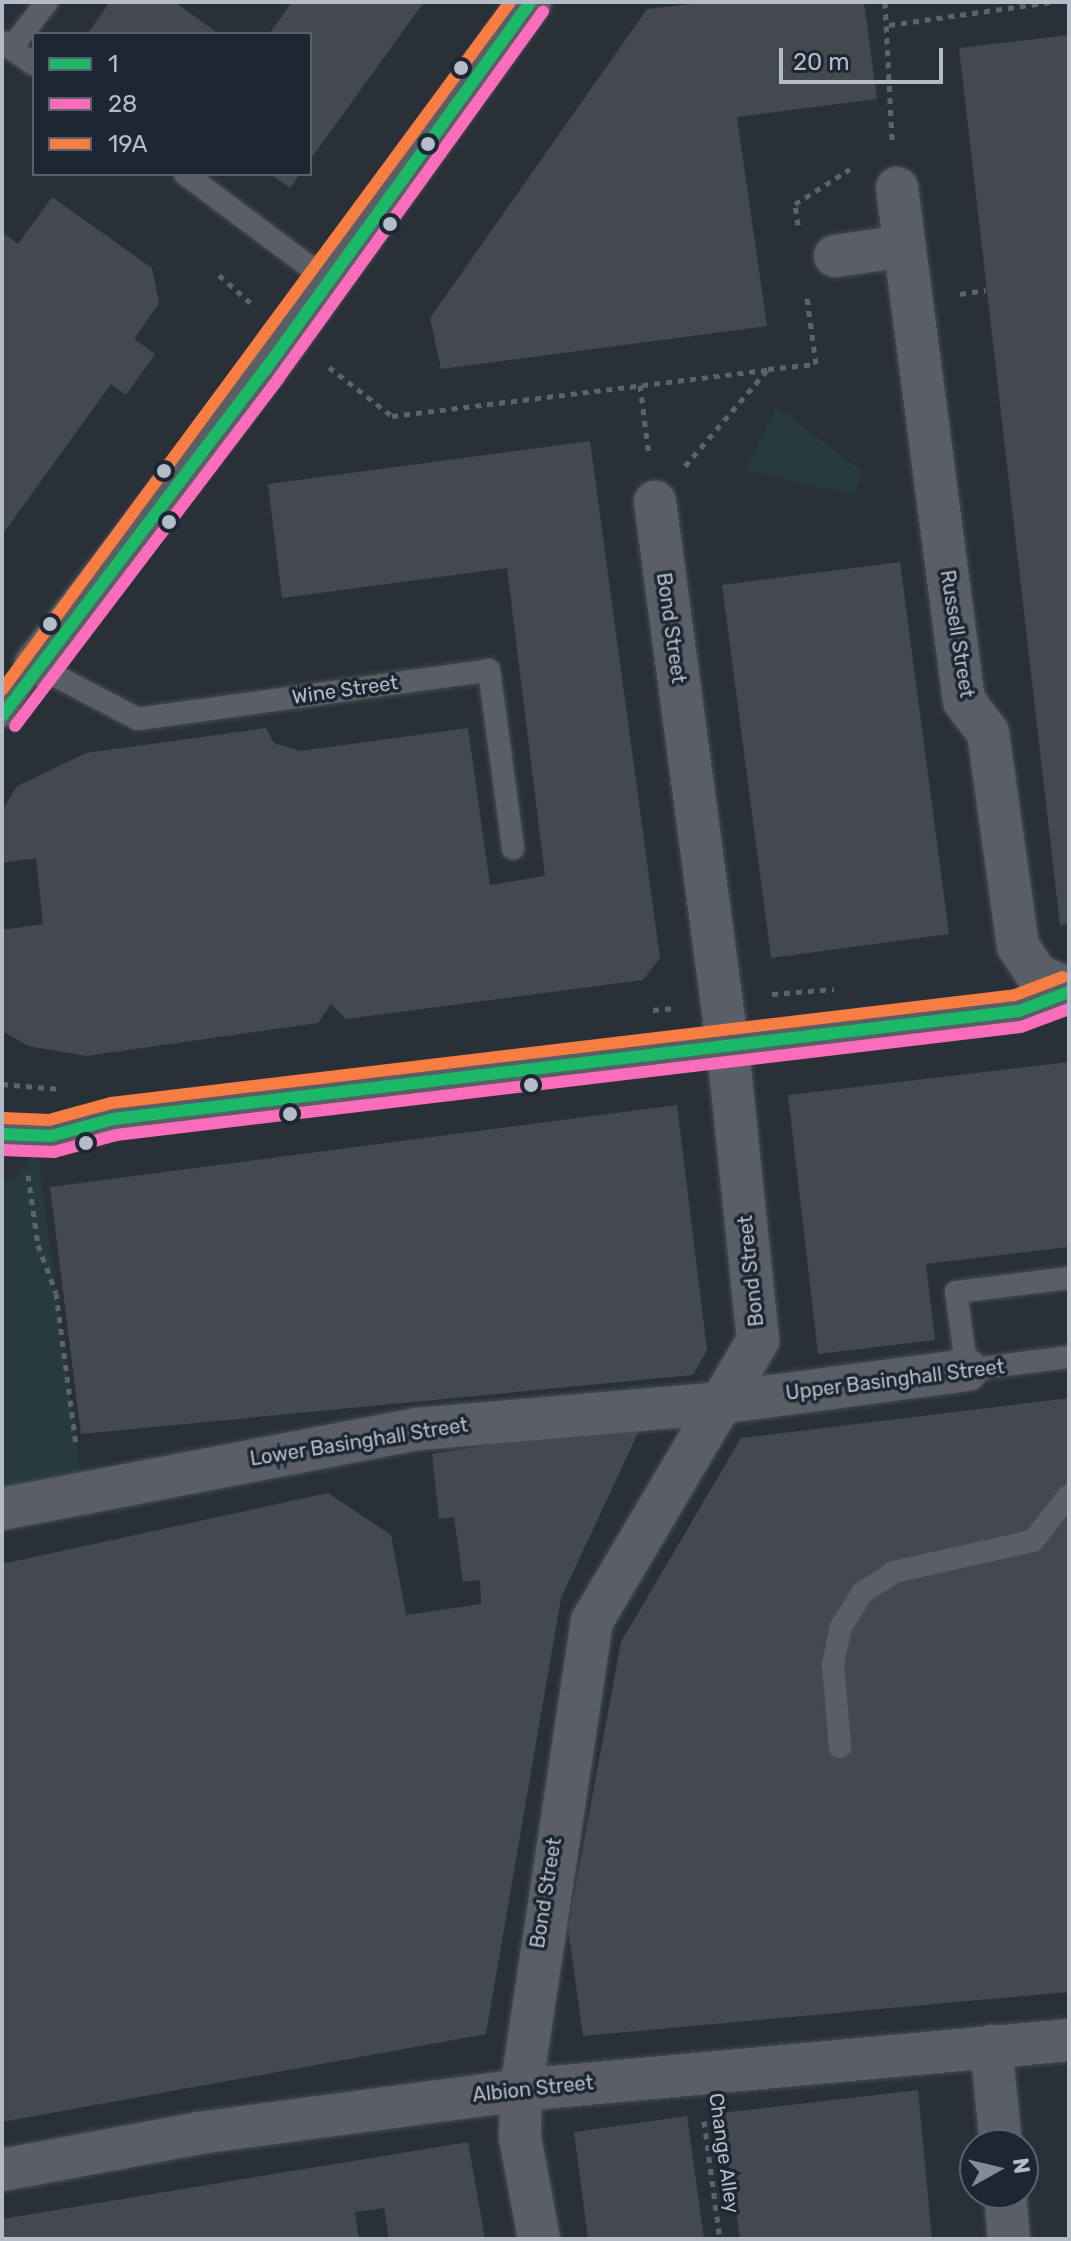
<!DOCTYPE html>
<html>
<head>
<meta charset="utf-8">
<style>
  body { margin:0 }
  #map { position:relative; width:1071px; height:2241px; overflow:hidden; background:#2a3038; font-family:Rubik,sans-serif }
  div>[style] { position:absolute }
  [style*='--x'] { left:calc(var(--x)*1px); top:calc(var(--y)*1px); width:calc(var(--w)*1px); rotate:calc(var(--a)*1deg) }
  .green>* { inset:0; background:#273a3e }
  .building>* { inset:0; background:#444950 }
  .path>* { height:5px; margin-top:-2.5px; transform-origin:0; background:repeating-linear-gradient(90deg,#5d636a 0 6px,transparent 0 12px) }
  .roads { filter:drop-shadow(0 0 2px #484c53) drop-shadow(0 0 2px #484c53) }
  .lane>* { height:22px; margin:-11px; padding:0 11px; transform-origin:11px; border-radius:11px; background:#5a5e66 }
  .street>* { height:42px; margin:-21px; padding:0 21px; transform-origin:21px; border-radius:21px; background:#5a5e66 }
  .bus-1>* { height:12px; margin:-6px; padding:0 6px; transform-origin:6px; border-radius:6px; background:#1ab867 }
  .bus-2>* { height:12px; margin:-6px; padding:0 6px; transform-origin:6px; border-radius:6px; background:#fb6dba }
  .bus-3>* { height:12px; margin:-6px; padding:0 6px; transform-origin:6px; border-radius:6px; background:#f77d43 }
  .dots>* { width:22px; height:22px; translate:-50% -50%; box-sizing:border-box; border:4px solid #1d2633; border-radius:50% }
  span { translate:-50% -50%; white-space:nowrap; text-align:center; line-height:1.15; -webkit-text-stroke:7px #1d2633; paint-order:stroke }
  .street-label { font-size:20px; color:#b4bcc9 }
  .frame { position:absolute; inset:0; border:4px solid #b4bcc9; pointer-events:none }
  .legend { position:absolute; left:32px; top:32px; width:280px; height:144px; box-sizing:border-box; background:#1d2633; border:2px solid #59626f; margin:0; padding:10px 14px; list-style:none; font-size:24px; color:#b4bcc9 }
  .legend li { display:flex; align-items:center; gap:16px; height:40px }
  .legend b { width:40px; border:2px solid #59626f }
  .north { position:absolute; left:959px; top:2129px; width:80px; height:80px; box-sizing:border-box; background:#1d2633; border:2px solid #59626f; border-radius:50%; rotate:82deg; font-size:22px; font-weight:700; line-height:32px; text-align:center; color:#b4bcc9 }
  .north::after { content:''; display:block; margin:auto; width:28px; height:36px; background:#848b96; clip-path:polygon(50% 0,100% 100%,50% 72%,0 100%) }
  .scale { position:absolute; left:779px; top:48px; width:164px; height:36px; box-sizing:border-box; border:4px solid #b4bcc9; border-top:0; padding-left:10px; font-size:24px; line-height:28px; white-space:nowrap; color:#b4bcc9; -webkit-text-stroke:6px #1d2633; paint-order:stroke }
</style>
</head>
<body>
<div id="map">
  <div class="green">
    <div style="clip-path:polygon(776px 407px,863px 472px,853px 495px,744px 470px)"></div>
    <div style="clip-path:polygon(37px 1147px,83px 1492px,2px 1506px,2px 1180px,14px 1181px)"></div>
  </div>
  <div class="building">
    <div style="clip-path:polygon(110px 2px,175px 2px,219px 34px,87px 34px)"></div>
    <div style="clip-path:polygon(292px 2px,424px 2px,310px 160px,310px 34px,269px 34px)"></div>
    <div style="clip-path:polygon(711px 2px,864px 2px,877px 99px,737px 117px,767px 326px,441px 369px,430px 318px,647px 9px)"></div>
    <div style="clip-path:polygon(1069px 35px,1069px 924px,1060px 925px,959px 48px)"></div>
    <div style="clip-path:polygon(270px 174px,300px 174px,290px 188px)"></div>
    <div style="clip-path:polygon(52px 197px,152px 268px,159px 303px,134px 339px,155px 354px,126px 395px,111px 384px,2px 535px,2px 232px,18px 244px)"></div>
    <div style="clip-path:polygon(590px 441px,660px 958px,643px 980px,346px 1019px,331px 1004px,318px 1023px,86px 1056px,28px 1046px,2px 1031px,2px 930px,43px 924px,36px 858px,2px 863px,2px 812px,16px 787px,86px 753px,266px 728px,274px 743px,300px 751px,468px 728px,490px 885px,545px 876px,507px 568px,282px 598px,268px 484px)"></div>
    <div style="clip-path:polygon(900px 562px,949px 934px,771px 958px,722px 585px)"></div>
    <div style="clip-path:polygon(1069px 1062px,1069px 1247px,926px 1264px,935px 1340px,818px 1354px,788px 1095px)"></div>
    <div style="clip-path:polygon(677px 1105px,707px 1350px,693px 1375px,81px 1434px,50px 1187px)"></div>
    <div style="clip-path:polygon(1069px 1398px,1069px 1992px,583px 2036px,568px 1927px,621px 1642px,741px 1438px)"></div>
    <div style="clip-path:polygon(644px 1420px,561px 1598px,486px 2034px,2px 2122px,2px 1564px,328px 1493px,391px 1535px,406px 1615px,481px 1604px,480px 1580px,463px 1582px,454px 1517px,439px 1519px,432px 1454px)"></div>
    <div style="clip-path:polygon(918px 2090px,932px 2239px,740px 2239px,721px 2113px)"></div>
    <div style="clip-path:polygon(687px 2116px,704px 2239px,588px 2239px,574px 2132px)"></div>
    <div style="clip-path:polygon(468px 2142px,485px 2239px,389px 2239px,384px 2208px,355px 2212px,359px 2239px,2px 2239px,2px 2219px)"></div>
  </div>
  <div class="path">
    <div style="--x:885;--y:2;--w:139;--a:87.1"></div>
    <div style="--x:889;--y:25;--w:163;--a:-8.1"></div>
    <div style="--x:798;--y:225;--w:21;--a:-98"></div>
    <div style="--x:795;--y:204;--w:65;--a:-32.5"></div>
    <div style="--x:219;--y:275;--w:45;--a:41.4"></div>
    <div style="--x:960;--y:294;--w:26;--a:-9"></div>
    <div style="--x:329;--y:367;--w:80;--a:37.9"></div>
    <div style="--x:392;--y:416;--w:378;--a:-7"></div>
    <div style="--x:640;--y:385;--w:72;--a:82.8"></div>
    <div style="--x:685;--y:466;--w:128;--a:-49.4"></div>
    <div style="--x:768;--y:369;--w:48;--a:-5.9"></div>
    <div style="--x:816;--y:364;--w:67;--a:-97.8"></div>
    <div style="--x:772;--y:994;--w:62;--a:-4.6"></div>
    <div style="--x:653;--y:1010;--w:22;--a:-5"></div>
    <div style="--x:2;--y:1084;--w:58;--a:4.9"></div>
    <div style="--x:28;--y:1175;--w:71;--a:81.9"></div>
    <div style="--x:38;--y:1245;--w:51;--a:69.4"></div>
    <div style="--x:56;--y:1293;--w:152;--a:82.5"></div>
    <div style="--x:704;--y:2121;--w:119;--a:82.3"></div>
  </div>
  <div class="roads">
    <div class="lane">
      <div style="--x:2;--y:42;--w:39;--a:35"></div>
      <div style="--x:11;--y:48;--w:58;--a:-52"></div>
      <div style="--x:185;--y:174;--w:181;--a:36.7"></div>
      <div style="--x:2;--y:716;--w:61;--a:-57.1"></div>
      <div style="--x:35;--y:665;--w:116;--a:27.7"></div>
      <div style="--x:138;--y:719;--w:354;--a:-7.9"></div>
      <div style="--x:489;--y:670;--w:180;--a:82.3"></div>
      <div style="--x:2;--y:1134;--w:49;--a:2.3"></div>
      <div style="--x:51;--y:1136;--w:64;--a:-15.3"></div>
      <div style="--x:113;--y:1119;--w:912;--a:-6.8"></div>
      <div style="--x:1019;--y:1011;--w:53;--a:-20.8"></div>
      <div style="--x:1069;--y:1278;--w:114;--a:172.9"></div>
      <div style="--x:956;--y:1292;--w:79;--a:82"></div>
      <div style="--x:967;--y:1370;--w:103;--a:-7.3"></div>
      <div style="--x:840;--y:1747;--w:83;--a:-94.8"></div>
      <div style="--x:833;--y:1664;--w:38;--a:-78"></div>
      <div style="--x:841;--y:1627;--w:40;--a:-58"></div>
      <div style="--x:862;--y:1593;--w:38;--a:-33"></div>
      <div style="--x:894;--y:1572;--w:142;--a:-12.6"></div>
      <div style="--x:1033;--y:1541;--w:58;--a:-52"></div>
    </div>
    <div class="street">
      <div style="--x:897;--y:188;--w:517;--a:82.56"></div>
      <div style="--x:964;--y:701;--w:40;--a:53"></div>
      <div style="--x:988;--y:733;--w:215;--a:82"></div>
      <div style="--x:1018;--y:946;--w:35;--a:57"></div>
      <div style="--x:1037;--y:975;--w:35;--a:24"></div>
      <div style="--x:835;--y:256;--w:70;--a:-8.2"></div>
      <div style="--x:35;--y:665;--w:374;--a:-52.1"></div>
      <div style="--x:265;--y:370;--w:453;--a:-54.2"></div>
      <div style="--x:2;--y:1509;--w:425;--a:-10.9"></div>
      <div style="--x:419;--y:1429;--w:302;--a:-4.9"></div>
      <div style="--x:720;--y:1403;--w:249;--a:-7.6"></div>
      <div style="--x:991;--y:2046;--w:100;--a:84.2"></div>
      <div style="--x:2;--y:2170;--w:200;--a:-10.6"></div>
      <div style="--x:199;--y:2133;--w:325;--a:-7.6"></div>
      <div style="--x:521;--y:2090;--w:550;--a:-5.21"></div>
      <div style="--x:1005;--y:2193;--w:46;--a:85"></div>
      <div style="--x:539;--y:2239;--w:104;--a:-100.6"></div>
      <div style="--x:520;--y:2137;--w:47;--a:-88.8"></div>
      <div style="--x:521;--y:2090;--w:474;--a:-81.4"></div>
      <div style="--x:592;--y:1621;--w:326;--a:-59.4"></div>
      <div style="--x:758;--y:1340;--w:300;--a:-95.9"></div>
      <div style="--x:727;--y:1042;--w:545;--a:-97.59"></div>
    </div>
  </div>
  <div class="bus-1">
    <div style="--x:2;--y:716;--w:435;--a:-52.8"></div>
    <div style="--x:265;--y:370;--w:453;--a:-54.2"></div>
    <div style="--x:2;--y:1134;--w:49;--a:2.3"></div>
    <div style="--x:51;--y:1136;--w:64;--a:-15.3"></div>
    <div style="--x:113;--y:1119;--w:912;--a:-6.8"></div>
    <div style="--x:1019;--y:1011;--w:53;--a:-20.8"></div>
  </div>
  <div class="bus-2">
    <div style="--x:15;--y:726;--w:435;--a:-52.8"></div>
    <div style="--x:278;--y:379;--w:453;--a:-54.2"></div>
    <div style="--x:2;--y:1150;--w:52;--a:2.2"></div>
    <div style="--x:54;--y:1152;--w:64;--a:-15.3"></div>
    <div style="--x:116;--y:1135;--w:911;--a:-6.81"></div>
    <div style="--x:1021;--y:1027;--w:51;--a:-20.6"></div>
  </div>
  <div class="bus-3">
    <div style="--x:2;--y:690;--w:855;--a:-53.56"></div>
    <div style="--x:3;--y:1118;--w:46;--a:2.5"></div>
    <div style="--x:49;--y:1120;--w:64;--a:-15.3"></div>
    <div style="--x:111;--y:1103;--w:910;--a:-6.81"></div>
    <div style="--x:1015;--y:995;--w:51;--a:-20.6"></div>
  </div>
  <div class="dots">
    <div style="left:461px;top:68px;background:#b4bcc9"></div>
    <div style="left:428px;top:144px;background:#b4bcc9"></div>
    <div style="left:390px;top:224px;background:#b4bcc9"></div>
    <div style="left:164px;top:471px;background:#b4bcc9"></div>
    <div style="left:169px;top:522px;background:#b4bcc9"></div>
    <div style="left:50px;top:624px;background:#b4bcc9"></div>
    <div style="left:531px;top:1085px;background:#b4bcc9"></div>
    <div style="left:290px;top:1114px;background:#b4bcc9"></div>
    <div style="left:86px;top:1143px;background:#b4bcc9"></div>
  </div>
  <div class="street-label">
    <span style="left:671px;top:628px;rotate:82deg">Bond Street</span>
    <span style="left:957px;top:634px;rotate:81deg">Russell Street</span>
    <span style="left:345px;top:690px;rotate:-8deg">Wine Street</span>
    <span style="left:751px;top:1271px;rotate:-96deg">Bond Street</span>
    <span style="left:895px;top:1380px;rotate:-7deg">Upper Basinghall Street</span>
    <span style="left:359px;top:1442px;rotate:-9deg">Lower Basinghall Street</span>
    <span style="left:546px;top:1893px;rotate:-81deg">Bond Street</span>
    <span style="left:533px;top:2089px;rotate:-6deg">Albion Street</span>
    <span style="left:724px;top:2153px;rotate:82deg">Change Alley</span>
  </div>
  <div class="frame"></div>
  <ul class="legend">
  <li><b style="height:10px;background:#1ab867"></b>1</li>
  <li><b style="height:10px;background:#fb6dba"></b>28</li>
  <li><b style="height:10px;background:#f77d43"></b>19A</li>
  </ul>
  <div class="north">N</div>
  <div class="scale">20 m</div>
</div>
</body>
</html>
